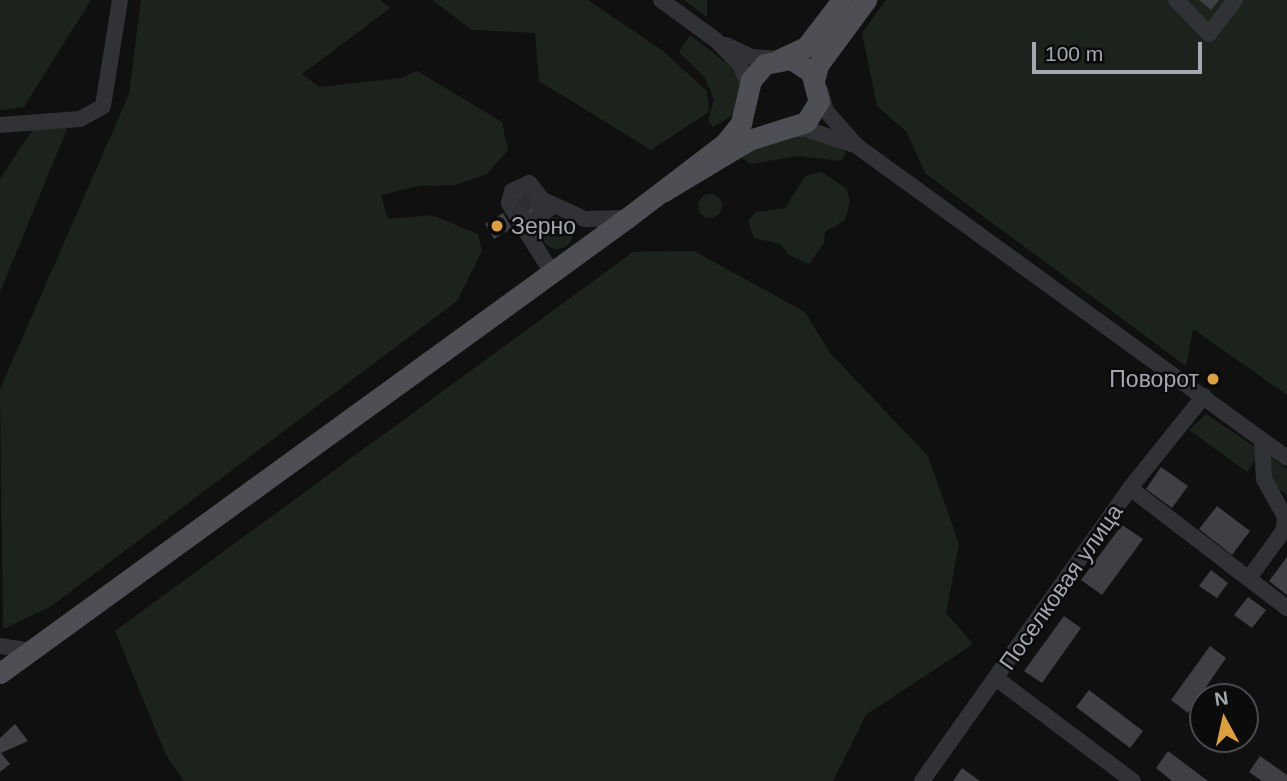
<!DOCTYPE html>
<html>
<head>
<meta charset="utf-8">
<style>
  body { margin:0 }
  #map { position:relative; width:1287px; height:781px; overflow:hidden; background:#101011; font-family:Arial,sans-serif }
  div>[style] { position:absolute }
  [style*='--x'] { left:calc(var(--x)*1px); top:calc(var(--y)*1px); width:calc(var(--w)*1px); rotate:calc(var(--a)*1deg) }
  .green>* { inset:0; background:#1c231d }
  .round { border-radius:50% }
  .building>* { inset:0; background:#3f4044 }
  .minor-tunnel>* { height:16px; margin-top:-8px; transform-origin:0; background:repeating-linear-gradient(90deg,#2d2e31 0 16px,transparent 0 24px) }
  .minor>* { height:16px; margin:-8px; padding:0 8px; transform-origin:8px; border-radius:8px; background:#313235 }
  .major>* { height:21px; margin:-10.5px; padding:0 10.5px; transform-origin:10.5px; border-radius:10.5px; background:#4d4f54 }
  .dots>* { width:19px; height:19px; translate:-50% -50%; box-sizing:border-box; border:4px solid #0b0b0c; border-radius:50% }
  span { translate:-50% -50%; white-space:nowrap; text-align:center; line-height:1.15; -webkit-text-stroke:5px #0b0b0c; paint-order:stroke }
  .poi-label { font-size:23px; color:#a2a7b0 }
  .left { translate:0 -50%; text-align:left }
  .right { translate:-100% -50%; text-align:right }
  .street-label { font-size:23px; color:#a2a7b0 }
  .north { position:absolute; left:1189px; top:683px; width:70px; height:70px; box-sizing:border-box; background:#0b0b0c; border:2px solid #47494e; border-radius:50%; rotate:352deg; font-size:19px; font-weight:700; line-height:28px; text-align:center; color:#a2a7b0 }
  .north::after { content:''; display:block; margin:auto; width:24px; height:32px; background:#db9f3d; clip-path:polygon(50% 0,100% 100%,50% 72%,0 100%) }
  .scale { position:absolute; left:1032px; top:42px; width:170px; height:32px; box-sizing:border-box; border:4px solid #a2a7b0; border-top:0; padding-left:9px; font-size:21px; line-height:24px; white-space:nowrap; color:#a2a7b0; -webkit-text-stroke:5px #0b0b0c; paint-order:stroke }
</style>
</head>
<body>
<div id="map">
  <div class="green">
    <div style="clip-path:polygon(0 0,91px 0,24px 107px,0 110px)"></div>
    <div style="clip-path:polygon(141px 0,380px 0,390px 8px,302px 74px,319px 87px,401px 78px,417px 71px,502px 122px,508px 150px,487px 174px,455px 185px,419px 186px,381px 195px,388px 219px,432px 215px,478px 234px,482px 251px,457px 301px,50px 607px,3px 629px,0 389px,129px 94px)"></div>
    <div style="clip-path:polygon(432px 0,588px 0,663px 51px,707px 91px,709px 112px,651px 150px,539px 81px,535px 33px,472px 30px)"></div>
    <div style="clip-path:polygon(684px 0,707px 0,707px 17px)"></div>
    <div style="clip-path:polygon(886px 0,1287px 0,1287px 395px,1193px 329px,1186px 366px,926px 174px,906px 131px,877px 106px,862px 33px)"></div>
    <div style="clip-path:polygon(690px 35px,729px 65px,740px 80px,742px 97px,735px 114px,713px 127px,708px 121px,714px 100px,705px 78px,679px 52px)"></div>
    <div style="clip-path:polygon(69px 124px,0 292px,0 179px,35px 126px)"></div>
    <div style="clip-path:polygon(797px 136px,824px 140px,846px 152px,841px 161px,798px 156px,750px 164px,740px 156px,754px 145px)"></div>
    <div style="clip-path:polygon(822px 172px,847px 189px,850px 202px,845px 220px,825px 232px,824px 243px,809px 264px,789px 255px,780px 244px,754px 238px,748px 221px,756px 212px,785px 208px,805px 176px)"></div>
    <div class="round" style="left:698px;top:194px;width:24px;height:24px"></div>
    <div class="round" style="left:541px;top:217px;width:32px;height:32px"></div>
    <div style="clip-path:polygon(694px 251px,805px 312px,830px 353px,928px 456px,959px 544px,946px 613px,973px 644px,866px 715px,833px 781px,184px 781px,166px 755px,115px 631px,633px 252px)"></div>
    <div style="clip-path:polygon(1206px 414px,1254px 446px,1256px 459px,1247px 472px,1189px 430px)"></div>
    <div style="clip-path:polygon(1267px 454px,1287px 469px,1287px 495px,1267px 480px)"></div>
  </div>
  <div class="building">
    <div style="clip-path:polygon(1199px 0,1219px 0,1211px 10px)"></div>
    <div style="clip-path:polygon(527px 189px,542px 210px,530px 220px,514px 198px)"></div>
    <div style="clip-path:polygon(503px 213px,512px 228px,494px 239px,485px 224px)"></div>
    <div style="clip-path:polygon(1161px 467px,1188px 486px,1172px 508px,1146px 489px)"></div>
    <div style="clip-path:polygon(1217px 506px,1250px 531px,1232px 555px,1199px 529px)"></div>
    <div style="clip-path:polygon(1122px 525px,1143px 539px,1102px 595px,1081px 580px)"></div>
    <div style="clip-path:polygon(1287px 557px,1287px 595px,1269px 581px)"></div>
    <div style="clip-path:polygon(1211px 570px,1228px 583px,1217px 598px,1199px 586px)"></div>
    <div style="clip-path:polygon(1248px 597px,1266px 610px,1252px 628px,1234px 615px)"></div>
    <div style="clip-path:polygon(1064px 616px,1081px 628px,1042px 683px,1024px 671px)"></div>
    <div style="clip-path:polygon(1210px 646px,1226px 658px,1188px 713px,1171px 700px)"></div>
    <div style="clip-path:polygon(1089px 690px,1143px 731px,1130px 748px,1076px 707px)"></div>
    <div style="clip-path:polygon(15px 724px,28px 741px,1px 753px,10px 764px,0 772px,0 738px)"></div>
    <div style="clip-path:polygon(1168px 751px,1208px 781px,1172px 781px,1156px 768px)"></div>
    <div style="clip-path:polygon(1260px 756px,1287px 775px,1287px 781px,1262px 781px,1249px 772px)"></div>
    <div style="clip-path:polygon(962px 768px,980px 781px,953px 781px)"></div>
  </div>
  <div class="minor-tunnel">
    <div style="--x:519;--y:208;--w:19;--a:-39"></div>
  </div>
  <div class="minor">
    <div style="--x:661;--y:0;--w:69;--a:36.2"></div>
    <div style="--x:717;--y:41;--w:33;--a:46"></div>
    <div style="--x:740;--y:65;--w:22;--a:66"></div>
    <div style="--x:1176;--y:0;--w:47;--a:45.9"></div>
    <div style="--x:1209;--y:34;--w:43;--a:-52.6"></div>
    <div style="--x:726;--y:45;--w:29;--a:25"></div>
    <div style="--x:752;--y:57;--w:26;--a:4"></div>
    <div style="--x:820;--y:90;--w:22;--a:74"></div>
    <div style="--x:826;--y:111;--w:47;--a:48.5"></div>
    <div style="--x:857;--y:146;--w:531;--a:35.96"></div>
    <div style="--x:0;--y:125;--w:80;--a:-4.3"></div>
    <div style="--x:80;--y:119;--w:26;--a:-29"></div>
    <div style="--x:103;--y:106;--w:107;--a:-80.9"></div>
    <div style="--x:792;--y:129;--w:14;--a:0"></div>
    <div style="--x:806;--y:129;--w:47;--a:18.4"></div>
    <div style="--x:538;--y:204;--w:6;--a:-39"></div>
    <div style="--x:543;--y:200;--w:46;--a:24.3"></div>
    <div style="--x:585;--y:219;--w:42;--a:-1.4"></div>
    <div style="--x:522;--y:215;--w:10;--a:90"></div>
    <div style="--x:522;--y:225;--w:54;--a:57.8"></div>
    <div style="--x:522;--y:225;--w:26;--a:-121"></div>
    <div style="--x:509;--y:203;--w:12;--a:-76"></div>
    <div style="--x:512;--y:191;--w:19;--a:-25"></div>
    <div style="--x:529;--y:183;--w:22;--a:51"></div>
    <div style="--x:527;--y:233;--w:8;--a:-90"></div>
    <div style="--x:527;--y:225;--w:31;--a:-36"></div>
    <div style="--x:1130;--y:488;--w:198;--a:37.4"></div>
    <div style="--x:1249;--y:578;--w:59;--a:-53.9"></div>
    <div style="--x:1284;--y:530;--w:13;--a:-86"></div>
    <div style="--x:1285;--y:517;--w:43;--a:-118.9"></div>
    <div style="--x:1264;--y:479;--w:39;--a:-93"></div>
    <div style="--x:0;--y:646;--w:30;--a:9"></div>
    <div style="--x:997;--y:679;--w:170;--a:36.9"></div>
    <div style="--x:922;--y:781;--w:359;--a:-54.6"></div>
    <div style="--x:1130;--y:488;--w:118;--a:-51.2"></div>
  </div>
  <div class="major">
    <div style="--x:780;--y:59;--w:29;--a:-25"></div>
    <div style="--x:806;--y:47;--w:59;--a:-52.5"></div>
    <div style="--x:815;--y:77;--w:12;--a:-76"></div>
    <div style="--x:818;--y:65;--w:81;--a:-53.6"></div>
    <div style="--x:0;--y:673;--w:775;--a:-35.97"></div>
    <div style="--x:627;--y:218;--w:123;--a:-37.4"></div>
    <div style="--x:725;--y:143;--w:26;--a:-51"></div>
    <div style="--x:741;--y:123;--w:44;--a:-76.9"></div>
    <div style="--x:751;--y:80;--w:21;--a:-49"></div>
    <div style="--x:765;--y:64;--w:26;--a:-11"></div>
    <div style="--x:791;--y:59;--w:24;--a:33"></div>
    <div style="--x:811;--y:72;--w:30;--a:75"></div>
    <div style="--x:819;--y:101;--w:25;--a:122"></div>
    <div style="--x:806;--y:122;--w:60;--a:162.5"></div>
    <div style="--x:749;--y:140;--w:99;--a:149"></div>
  </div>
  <div class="dots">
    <div style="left:497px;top:226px;background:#db9f3d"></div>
    <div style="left:1213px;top:379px;background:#db9f3d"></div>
  </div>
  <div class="poi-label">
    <span class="left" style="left:511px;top:226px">Зерно</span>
    <span class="right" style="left:1199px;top:379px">Поворот</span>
  </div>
  <div class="street-label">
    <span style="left:1061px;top:587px;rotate:-55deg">Поселковая улица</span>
  </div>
  <div class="north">N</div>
  <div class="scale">100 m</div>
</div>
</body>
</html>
